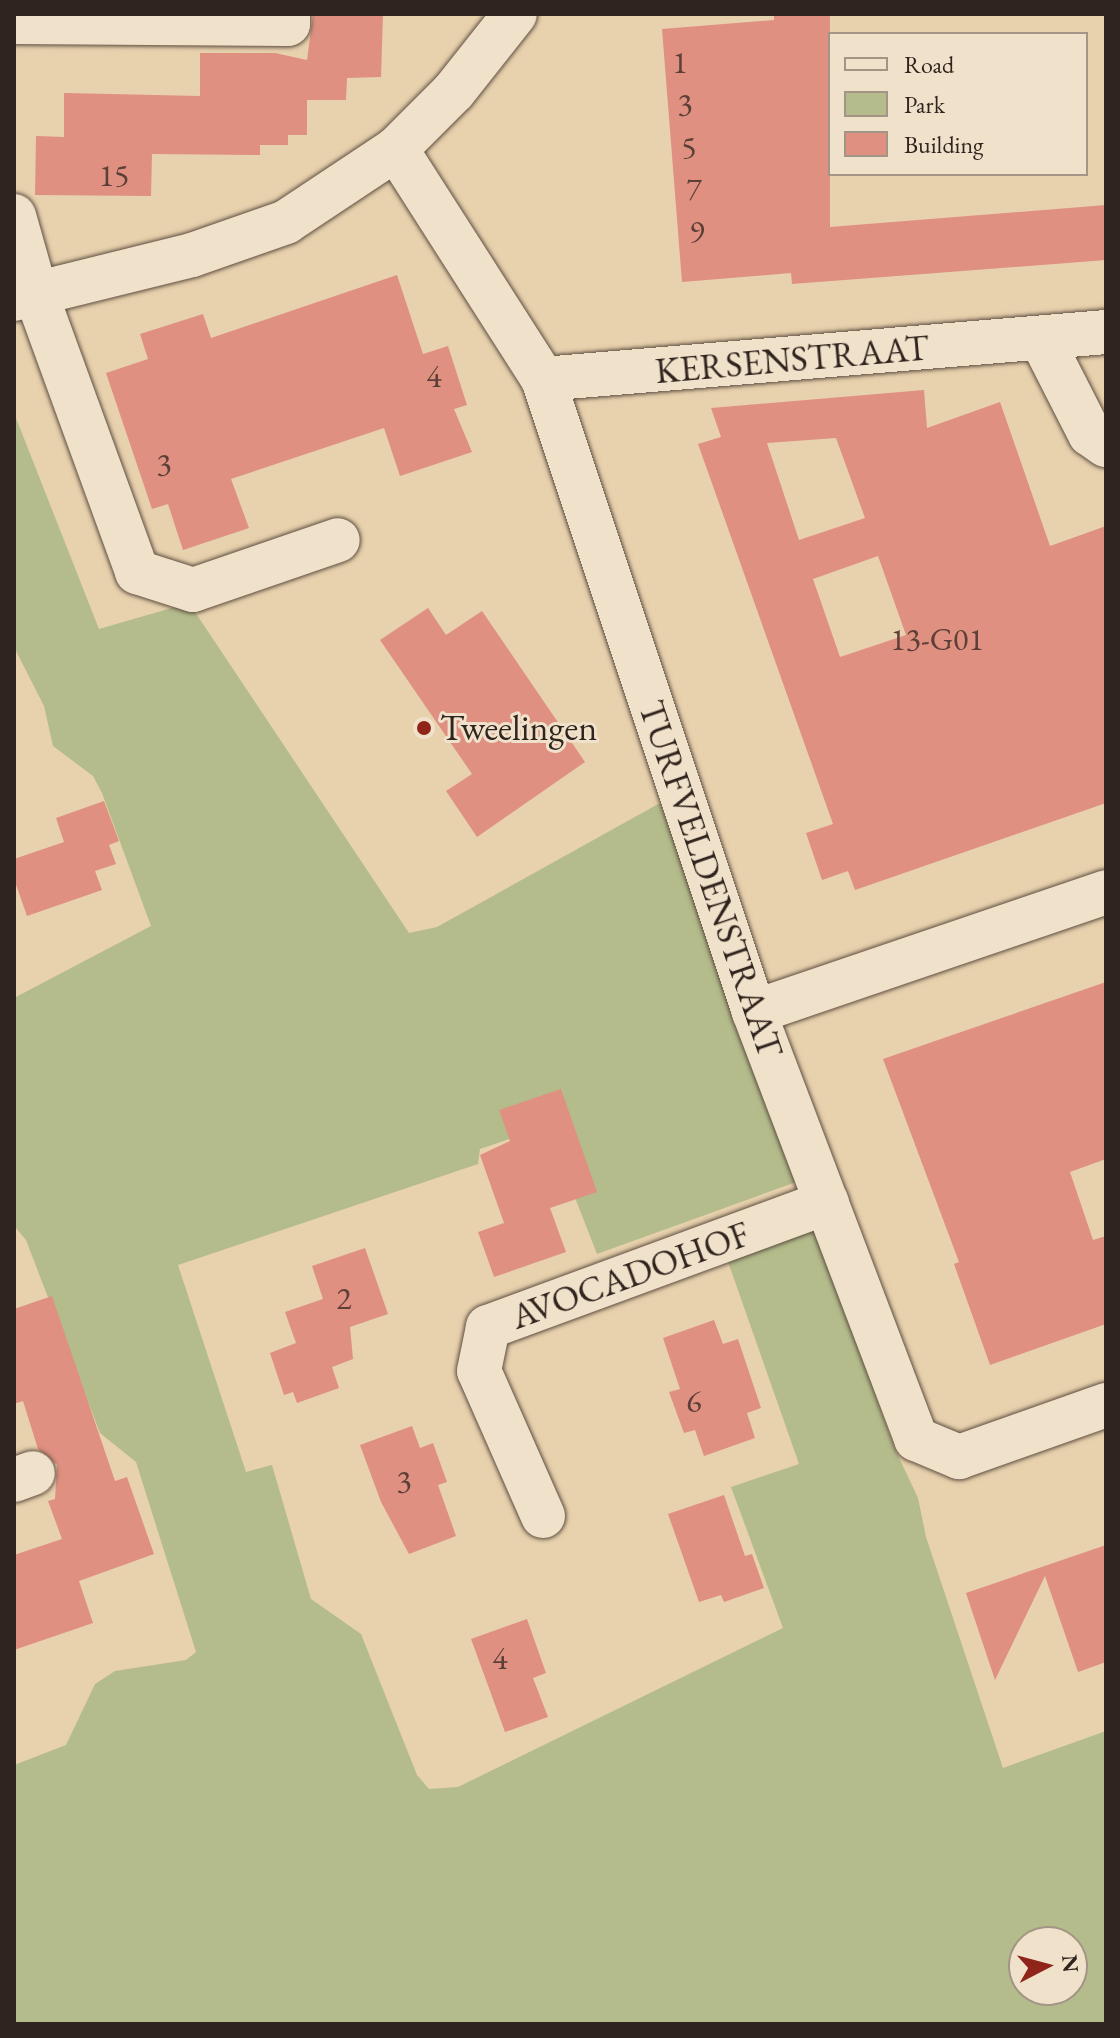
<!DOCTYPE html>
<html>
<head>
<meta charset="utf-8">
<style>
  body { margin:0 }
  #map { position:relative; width:1120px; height:2038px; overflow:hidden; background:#e8d1ad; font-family:"EB Garamond",serif }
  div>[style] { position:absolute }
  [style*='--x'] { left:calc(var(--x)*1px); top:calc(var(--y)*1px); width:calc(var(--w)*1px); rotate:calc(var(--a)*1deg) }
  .green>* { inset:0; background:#b4bc8b }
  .building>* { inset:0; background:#df9081 }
  .roads { filter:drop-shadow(0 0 2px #5e4f42) drop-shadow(0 0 2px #5e4f42) }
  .minor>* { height:44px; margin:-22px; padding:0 22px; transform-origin:22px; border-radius:22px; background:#f0e1ca }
  .dots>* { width:22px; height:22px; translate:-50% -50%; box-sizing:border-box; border:4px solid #f0e1ca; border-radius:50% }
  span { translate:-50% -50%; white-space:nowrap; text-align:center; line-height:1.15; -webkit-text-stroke:6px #f0e1ca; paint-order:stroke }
  .number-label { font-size:32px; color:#5c3f37 }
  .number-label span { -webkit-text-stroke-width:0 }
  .street-label { font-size:36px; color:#30241e }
  .poi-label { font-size:36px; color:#30241e }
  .left { translate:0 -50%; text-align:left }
  .frame { position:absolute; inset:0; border:16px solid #30241e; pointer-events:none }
  .legend { position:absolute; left:828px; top:32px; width:260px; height:144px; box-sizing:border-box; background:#f0e1ca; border:2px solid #a39585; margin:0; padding:10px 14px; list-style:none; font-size:24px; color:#30241e }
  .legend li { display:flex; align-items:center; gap:16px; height:40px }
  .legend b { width:40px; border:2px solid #a39585 }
  .north { position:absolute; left:1008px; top:1926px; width:80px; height:80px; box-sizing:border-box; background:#f0e1ca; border:2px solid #a39585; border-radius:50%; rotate:84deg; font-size:22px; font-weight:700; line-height:32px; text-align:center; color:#30241e }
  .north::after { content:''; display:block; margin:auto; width:28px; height:36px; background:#8f2418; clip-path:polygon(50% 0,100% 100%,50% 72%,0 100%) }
</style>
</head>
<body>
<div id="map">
  <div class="green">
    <div style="clip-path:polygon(evenodd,14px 413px,99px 629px,189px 603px,409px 933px,437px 927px,660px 803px,799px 1181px,597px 1254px,547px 1126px,480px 1149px,478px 1164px,178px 1265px,246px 1472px,272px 1465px,311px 1599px,361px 1634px,417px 1775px,429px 1789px,458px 1787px,783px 1628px,731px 1487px,799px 1464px,726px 1256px,816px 1228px,894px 1447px,918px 1498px,926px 1537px,1003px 1768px,1106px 1731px,1106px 2024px,14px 2024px,14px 1765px,66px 1745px,95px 1684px,115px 1671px,186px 1660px,196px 1652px,136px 1462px,100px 1433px,26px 1240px,14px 1226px,14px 998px,151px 926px,102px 793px,93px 776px,53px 746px,44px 706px,14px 647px,14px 413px,1024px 1942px,1072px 1942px,1072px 1990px,1024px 1990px,1024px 1942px)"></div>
  </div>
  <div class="building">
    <div style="clip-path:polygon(313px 14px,383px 14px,381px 77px,347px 78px,346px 100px,307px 100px,307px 135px,288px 135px,288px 145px,260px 145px,260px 155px,152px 154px,151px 196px,35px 195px,36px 136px,64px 137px,64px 93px,200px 96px,200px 53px,275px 53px,307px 60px)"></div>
    <div style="clip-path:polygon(774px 14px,830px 14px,830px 227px,1106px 205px,1106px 260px,792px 284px,791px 273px,682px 282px,662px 29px,774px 20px)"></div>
    <div style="clip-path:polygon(397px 275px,423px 354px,448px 346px,467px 405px,454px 409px,472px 452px,400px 476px,384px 428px,231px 479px,249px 528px,183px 550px,168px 504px,152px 509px,106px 373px,148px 359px,140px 334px,203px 314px,211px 338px)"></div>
    <div style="clip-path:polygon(evenodd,924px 390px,927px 428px,1000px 402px,1050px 546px,1106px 526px,1106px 803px,855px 890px,848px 871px,822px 880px,806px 833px,833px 824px,698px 444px,721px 437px,711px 408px,924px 390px,836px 438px,865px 518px,799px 540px,767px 443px,836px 438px,924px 390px,878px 556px,906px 635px,840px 657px,813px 579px,878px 556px)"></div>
    <div style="clip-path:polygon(428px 608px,446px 635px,482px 611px,585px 762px,477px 837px,446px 791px,472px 774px,380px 640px)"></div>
    <div style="clip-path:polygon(104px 801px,119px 841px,109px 845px,116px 864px,95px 871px,102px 890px,27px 916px,14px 879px,14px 859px,64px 842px,56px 818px)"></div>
    <div style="clip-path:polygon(1106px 982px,1106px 1159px,1070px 1172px,1093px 1240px,1106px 1236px,1106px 1324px,990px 1365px,954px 1264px,959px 1262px,883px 1059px)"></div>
    <div style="clip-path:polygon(561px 1089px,597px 1192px,550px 1208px,566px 1252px,494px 1277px,478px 1232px,504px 1223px,480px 1155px,510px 1141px,499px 1110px)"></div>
    <div style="clip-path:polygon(365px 1248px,388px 1314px,350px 1327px,353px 1359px,332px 1367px,339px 1388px,297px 1403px,293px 1392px,284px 1395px,270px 1353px,296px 1343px,285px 1312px,323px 1299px,312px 1266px)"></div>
    <div style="clip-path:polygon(52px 1296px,115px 1481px,127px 1477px,154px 1554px,79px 1581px,93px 1623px,14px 1650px,14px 1555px,62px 1539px,48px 1501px,55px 1499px,57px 1465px,38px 1449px,23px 1401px,14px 1404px,14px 1309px)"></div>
    <div style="clip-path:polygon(714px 1320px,723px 1344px,738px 1339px,761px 1408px,747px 1413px,755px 1438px,704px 1456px,695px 1430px,684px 1433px,669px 1392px,680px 1389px,663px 1338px)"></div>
    <div style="clip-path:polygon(412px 1426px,420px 1448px,433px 1443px,447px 1482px,438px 1485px,456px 1536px,409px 1554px,381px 1502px,360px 1445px)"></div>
    <div style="clip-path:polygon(724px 1495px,745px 1556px,752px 1554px,764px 1588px,724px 1602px,721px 1595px,699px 1602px,668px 1514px)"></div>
    <div style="clip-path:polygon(1106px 1545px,1106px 1662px,1078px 1672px,1045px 1576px,995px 1680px,966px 1593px)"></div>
    <div style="clip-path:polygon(527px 1619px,546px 1673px,533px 1678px,548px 1717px,505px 1732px,471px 1639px)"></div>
  </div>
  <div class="roads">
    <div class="minor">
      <div style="--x:14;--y:22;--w:274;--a:0.4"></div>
      <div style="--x:288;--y:24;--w:10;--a:-90"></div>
      <div style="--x:396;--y:149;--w:273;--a:57.4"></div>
      <div style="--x:543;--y:379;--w:667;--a:71.57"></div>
      <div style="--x:754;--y:1012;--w:457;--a:69.2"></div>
      <div style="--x:916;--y:1439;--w:47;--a:22.7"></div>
      <div style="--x:959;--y:1457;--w:156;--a:-19.5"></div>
      <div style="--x:14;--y:216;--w:81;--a:74.2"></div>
      <div style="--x:36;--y:294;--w:296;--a:70"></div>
      <div style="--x:137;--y:572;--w:59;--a:17.8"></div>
      <div style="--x:193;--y:590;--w:153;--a:-19"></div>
      <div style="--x:14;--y:299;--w:183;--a:-13.9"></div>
      <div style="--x:192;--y:255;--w:100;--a:-19.3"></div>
      <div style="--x:286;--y:222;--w:132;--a:-33.6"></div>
      <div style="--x:396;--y:149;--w:82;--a:-45"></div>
      <div style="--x:454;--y:91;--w:98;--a:-51.6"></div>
      <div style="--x:1041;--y:338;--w:108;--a:63"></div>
      <div style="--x:1090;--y:434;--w:19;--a:35"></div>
      <div style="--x:543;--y:379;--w:565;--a:-4.77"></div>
      <div style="--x:754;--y:1012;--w:372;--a:-18.8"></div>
      <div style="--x:14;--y:1480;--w:20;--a:-20"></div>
      <div style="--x:543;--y:1516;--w:158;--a:-113.8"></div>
      <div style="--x:479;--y:1371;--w:45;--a:-78.4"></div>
      <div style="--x:488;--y:1327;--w:361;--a:-20.2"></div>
    </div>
  </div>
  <div class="dots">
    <div style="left:424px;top:728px;background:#8f2418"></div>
  </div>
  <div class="number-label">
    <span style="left:680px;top:62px">1</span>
    <span style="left:685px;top:104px">3</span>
    <span style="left:689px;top:147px">5</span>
    <span style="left:114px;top:175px">15</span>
    <span style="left:694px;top:188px">7</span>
    <span style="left:697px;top:231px">9</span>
    <span style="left:434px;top:376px">4</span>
    <span style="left:164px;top:464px">3</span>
    <span style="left:937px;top:639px">13-G01</span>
    <span style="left:344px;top:1298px">2</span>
    <span style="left:694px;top:1401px">6</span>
    <span style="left:404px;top:1481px">3</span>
    <span style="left:500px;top:1658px">4</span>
  </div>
  <div class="street-label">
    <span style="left:792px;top:359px;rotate:-5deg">KERSENSTRAAT</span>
    <span style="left:711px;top:879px;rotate:71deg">TURFVELDENSTRAAT</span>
    <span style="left:630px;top:1275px;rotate:-20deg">AVOCADOHOF</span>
  </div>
  <div class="poi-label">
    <span class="left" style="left:440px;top:728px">Tweelingen</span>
  </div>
  <div class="frame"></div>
  <ul class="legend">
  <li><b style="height:10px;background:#f0e1ca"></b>Road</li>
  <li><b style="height:22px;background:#b4bc8b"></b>Park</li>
  <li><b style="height:22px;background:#df9081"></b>Building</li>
  </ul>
  <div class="north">N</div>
</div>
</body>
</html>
